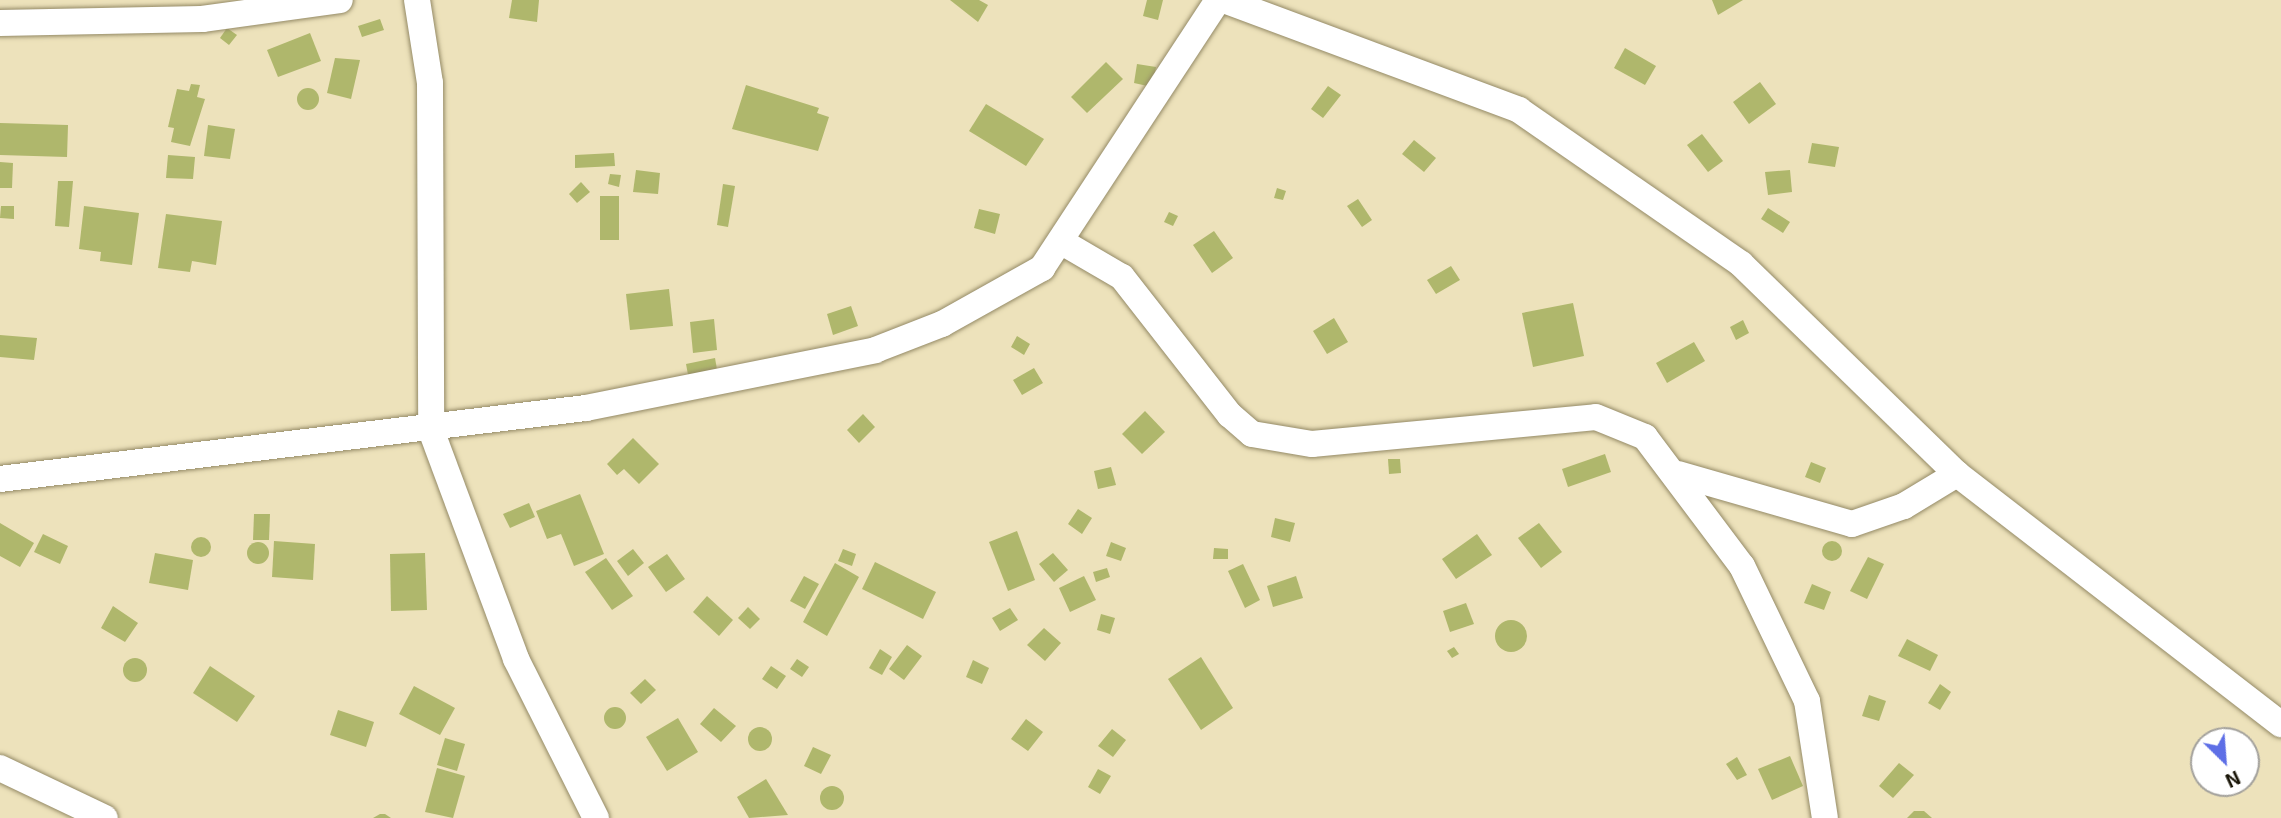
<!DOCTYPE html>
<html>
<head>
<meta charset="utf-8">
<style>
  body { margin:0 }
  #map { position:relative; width:2281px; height:818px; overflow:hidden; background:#ede2bb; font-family:"Exo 2",sans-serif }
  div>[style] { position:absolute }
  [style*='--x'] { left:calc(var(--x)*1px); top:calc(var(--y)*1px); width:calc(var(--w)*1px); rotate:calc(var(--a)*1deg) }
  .building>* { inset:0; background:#afb76c }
  .round { border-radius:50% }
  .roads { filter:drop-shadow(0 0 2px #948a66) drop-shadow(0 0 2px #948a66) }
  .street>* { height:26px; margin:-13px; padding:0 13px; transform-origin:13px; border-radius:13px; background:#fff }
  span { translate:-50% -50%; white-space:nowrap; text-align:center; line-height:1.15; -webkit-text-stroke:7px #fff; paint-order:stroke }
  .north { position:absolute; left:2190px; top:727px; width:70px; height:70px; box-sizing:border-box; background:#fff; border:2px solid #a3a19c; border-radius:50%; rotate:155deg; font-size:19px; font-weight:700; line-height:28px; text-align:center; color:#191507 }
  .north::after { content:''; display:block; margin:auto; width:24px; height:32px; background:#5e6fe6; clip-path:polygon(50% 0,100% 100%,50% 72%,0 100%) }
</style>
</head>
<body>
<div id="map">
  <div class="building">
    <div style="clip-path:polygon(512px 0,539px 0,537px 22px,509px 18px)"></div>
    <div style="clip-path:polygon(950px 0,979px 0,988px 5px,978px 22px)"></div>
    <div style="clip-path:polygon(1147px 0,1163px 0,1158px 20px,1143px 16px)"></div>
    <div style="clip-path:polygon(1712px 0,1743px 0,1718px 15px)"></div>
    <div style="clip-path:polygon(380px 19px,384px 30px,362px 37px,358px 26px)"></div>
    <div style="clip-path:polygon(227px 28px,237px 35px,229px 45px,220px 38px)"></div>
    <div style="clip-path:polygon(310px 33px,321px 61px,278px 77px,267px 50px)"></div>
    <div style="clip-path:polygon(1625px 48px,1656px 66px,1645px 85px,1614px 68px)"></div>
    <div style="clip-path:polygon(335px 58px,360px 60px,351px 99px,327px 93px)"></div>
    <div style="clip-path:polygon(1106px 62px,1123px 79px,1087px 113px,1071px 97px)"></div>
    <div style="clip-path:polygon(1137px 64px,1156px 67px,1152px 87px,1134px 83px)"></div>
    <div style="clip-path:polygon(1760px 82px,1776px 104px,1749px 124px,1733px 102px)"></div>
    <div style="clip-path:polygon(191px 84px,200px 85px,197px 97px,205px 99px,190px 146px,171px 142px,174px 128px,168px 127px,177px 89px,189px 91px)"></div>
    <div style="clip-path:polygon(746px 85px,819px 108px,817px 113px,829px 117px,818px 151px,732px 129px)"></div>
    <div style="clip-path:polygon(1328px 86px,1341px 95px,1323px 118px,1311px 109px)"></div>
    <div class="round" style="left:297px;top:88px;width:22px;height:22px"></div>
    <div style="clip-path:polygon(986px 104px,1044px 139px,1026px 166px,969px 131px)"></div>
    <div style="clip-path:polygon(0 123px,68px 125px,67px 157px,0 155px)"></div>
    <div style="clip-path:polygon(208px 125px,235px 129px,230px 159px,204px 156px)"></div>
    <div style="clip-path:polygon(1702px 134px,1723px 161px,1708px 172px,1687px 145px)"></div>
    <div style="clip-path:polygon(1414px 140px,1436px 158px,1424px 172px,1402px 154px)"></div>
    <div style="clip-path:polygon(1812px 143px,1839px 147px,1835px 167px,1808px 163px)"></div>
    <div style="clip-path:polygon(614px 153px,615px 166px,575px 168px,575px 155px)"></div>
    <div style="clip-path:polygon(168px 155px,195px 157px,193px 179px,166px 178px)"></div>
    <div style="clip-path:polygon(0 162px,13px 163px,12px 188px,0 188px)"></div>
    <div style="clip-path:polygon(636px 170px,660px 173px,658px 194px,633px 192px)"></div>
    <div style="clip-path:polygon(1790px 170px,1792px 192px,1768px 195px,1765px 172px)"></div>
    <div style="clip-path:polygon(610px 174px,621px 175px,619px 187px,608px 184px)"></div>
    <div style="clip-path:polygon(58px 181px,73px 181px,69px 227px,55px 226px)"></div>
    <div style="clip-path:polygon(581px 182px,590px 192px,577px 203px,569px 194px)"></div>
    <div style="clip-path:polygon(723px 184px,735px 186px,728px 227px,717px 225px)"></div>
    <div style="clip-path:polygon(1277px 188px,1286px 191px,1283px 200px,1274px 198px)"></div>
    <div style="clip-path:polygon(600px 196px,619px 196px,619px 240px,600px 240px)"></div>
    <div style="clip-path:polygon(1358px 199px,1372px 220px,1362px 227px,1347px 206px)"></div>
    <div style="clip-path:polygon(1px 206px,14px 206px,14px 219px,0 218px)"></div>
    <div style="clip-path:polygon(84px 206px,139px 213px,132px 265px,100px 261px,101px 252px,79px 249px)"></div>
    <div style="clip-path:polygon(1768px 208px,1790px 222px,1783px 233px,1761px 219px)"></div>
    <div style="clip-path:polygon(979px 209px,1000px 214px,995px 234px,974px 228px)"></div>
    <div style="clip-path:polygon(1169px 212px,1178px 216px,1173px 226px,1164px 222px)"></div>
    <div style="clip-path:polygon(166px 214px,222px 221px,216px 265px,192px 261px,190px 272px,158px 268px)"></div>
    <div style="clip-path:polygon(1214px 231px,1233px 258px,1212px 273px,1193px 245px)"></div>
    <div style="clip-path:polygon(1451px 266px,1460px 280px,1436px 294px,1427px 280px)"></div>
    <div style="clip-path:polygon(669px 289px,673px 326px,630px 330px,626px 294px)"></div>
    <div style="clip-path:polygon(1573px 303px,1584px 356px,1533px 367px,1522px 313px)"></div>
    <div style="clip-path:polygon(851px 306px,858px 326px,833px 335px,827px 314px)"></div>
    <div style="clip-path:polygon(1334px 318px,1348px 342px,1327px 354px,1313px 331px)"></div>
    <div style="clip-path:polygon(714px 319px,717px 350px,693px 353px,690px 322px)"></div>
    <div style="clip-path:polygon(1743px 320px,1749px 333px,1736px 340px,1730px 327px)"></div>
    <div style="clip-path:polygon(0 335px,37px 338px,34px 360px,0 357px)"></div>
    <div style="clip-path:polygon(1017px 336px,1030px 344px,1024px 355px,1011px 347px)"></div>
    <div style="clip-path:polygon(1694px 342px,1705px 361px,1667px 383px,1656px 363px)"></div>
    <div style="clip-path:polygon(715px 358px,718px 375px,689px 380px,686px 364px)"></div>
    <div style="clip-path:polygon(1034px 368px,1043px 383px,1022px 395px,1013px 380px)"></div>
    <div style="clip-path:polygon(1145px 411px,1165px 432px,1142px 454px,1122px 434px)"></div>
    <div style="clip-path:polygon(863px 414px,875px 427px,859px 443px,847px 430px)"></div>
    <div style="clip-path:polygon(633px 438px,659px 464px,639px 484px,624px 469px,617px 475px,607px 464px)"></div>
    <div style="clip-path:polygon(1605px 454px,1611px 472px,1568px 487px,1562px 469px)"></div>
    <div style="clip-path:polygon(1388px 459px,1400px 459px,1401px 473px,1389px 474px)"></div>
    <div style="clip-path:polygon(1811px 462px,1826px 468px,1820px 483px,1805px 477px)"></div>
    <div style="clip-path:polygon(1111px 467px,1116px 485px,1098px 489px,1094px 471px)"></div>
    <div style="clip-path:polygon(580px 494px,604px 554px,574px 566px,561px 534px,547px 539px,536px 511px)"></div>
    <div style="clip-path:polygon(529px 503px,535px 517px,510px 528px,503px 514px)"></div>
    <div style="clip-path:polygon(1078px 509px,1092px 518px,1082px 534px,1068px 524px)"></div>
    <div style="clip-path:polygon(254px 514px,270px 514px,269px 540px,253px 540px)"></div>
    <div style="clip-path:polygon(1275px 518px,1295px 523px,1290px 542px,1271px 537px)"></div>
    <div style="clip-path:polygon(0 523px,34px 543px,20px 567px,0 556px)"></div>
    <div style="clip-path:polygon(1539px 523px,1562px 552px,1541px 568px,1518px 538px)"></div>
    <div style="clip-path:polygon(1017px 531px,1035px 580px,1008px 591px,989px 542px)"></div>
    <div style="clip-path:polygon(43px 534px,68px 546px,60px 564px,34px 552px)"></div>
    <div style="clip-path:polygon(1477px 534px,1492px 555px,1456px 579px,1442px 559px)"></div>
    <div class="round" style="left:191px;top:537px;width:20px;height:20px"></div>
    <div class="round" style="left:1822px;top:541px;width:20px;height:20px"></div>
    <div style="clip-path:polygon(274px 541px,315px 544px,313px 580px,272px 577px)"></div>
    <div style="clip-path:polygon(1111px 542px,1126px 548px,1121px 561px,1106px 556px)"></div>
    <div class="round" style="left:247px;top:542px;width:22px;height:22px"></div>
    <div style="clip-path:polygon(1214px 548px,1228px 549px,1228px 559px,1213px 559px)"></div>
    <div style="clip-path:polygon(633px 549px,644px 563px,628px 576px,617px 561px)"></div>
    <div style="clip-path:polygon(843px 549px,856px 554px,852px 566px,838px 561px)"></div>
    <div style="clip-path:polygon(155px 553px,193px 560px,188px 590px,149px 583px)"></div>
    <div style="clip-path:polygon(425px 553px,427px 610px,391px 611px,390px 554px)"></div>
    <div style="clip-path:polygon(1053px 553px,1068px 570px,1054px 582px,1039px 564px)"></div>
    <div style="clip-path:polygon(667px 554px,685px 579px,666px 592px,648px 567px)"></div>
    <div style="clip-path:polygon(1868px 557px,1884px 564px,1867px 599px,1850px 591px)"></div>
    <div style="clip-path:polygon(606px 558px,633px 596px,612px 610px,585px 572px)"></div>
    <div style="clip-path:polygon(875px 562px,936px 592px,923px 619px,862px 589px)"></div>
    <div style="clip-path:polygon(835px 563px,859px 577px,827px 636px,803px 622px)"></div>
    <div style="clip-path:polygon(1243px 564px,1260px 600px,1245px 608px,1228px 571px)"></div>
    <div style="clip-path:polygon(1107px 568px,1110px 577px,1096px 582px,1093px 572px)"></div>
    <div style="clip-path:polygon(804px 576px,819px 584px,805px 609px,790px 601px)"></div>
    <div style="clip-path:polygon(1084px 576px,1096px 600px,1070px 612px,1059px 588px)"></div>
    <div style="clip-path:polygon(1296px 576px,1303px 598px,1273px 607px,1267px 586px)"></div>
    <div style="clip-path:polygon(1812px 584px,1831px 592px,1824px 610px,1804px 603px)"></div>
    <div style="clip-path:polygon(707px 596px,733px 620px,719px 636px,693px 612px)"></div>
    <div style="clip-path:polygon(1466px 603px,1474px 624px,1450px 632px,1443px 611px)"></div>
    <div style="clip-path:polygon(113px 606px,138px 623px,125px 642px,101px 628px)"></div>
    <div style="clip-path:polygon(748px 607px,760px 619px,750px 629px,738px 618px)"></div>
    <div style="clip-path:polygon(1010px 608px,1018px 620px,1000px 631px,992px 618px)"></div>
    <div style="clip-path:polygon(1101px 614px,1115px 618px,1110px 634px,1097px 630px)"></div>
    <div class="round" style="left:1495px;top:620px;width:32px;height:32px"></div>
    <div style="clip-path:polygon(1044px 628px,1061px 643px,1045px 661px,1027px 645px)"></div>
    <div style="clip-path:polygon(1907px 639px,1938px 655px,1930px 671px,1898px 656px)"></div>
    <div style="clip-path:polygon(907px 645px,922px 656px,904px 680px,889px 669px)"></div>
    <div style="clip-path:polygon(1454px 647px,1459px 654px,1452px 658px,1447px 651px)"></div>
    <div style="clip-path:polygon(880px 649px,892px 657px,882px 675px,869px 668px)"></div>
    <div style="clip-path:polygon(1201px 657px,1233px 708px,1201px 730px,1168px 679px)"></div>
    <div class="round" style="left:123px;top:658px;width:24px;height:24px"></div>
    <div style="clip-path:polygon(797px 659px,809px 667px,802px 677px,790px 669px)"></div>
    <div style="clip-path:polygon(973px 660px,989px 668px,982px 684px,966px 677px)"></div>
    <div style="clip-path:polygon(210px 666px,255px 696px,237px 722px,193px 693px)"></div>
    <div style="clip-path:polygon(771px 666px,786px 676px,777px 689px,762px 679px)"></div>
    <div style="clip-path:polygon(645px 679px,656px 690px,641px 704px,630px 693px)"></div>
    <div style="clip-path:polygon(1940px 684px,1951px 692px,1940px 710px,1928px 703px)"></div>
    <div style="clip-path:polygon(414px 686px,455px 708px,440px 735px,399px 714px)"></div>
    <div style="clip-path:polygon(1869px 695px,1886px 701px,1879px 721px,1862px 716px)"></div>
    <div class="round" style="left:604px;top:707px;width:22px;height:22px"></div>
    <div style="clip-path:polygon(714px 708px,736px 726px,721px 742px,700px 724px)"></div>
    <div style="clip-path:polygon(338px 710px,374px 722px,366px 747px,330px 735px)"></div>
    <div style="clip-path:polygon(678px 718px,698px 752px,667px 771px,646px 737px)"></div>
    <div style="clip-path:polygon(1026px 719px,1043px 732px,1028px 751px,1011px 739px)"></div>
    <div class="round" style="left:748px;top:727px;width:24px;height:24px"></div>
    <div style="clip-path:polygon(1112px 729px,1126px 740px,1113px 757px,1098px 746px)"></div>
    <div style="clip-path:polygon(445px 738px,465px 744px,457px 771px,437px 765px)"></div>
    <div style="clip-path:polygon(813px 747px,831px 755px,821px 774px,804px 766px)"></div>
    <div style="clip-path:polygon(1790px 756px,1803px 786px,1772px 800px,1758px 769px)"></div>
    <div style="clip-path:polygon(1737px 757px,1747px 775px,1737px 780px,1726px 764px)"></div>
    <div style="clip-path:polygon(1899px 763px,1914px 775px,1893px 798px,1879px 786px)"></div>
    <div style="clip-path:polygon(437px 768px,465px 776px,453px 818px,425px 812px)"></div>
    <div style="clip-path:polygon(1098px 769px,1111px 776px,1100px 794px,1088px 787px)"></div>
    <div style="clip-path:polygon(766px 779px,788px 815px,749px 818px,737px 797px)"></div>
    <div class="round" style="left:820px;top:786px;width:24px;height:24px"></div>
    <div style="clip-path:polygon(1914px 811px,1924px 811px,1932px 818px,1907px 818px)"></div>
    <div style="clip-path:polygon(385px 814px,391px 818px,373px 818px,380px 814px)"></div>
  </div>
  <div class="roads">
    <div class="street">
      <div style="--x:417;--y:0;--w:84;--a:81.1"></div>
      <div style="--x:430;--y:83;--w:347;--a:89.8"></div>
      <div style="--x:431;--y:430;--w:244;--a:69.6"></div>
      <div style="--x:516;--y:659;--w:178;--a:63.3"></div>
      <div style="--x:1224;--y:0;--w:315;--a:20.4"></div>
      <div style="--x:1519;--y:110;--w:270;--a:34.7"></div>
      <div style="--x:1741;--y:264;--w:301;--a:44.2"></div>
      <div style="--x:1957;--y:474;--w:409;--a:37.7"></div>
      <div style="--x:0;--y:23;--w:202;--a:-1.1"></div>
      <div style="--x:202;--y:19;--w:139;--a:-7.8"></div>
      <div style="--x:1062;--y:242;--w:69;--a:30.3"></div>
      <div style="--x:1122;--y:277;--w:175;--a:52"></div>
      <div style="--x:1230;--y:415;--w:29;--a:41"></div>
      <div style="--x:1252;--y:434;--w:61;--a:9.5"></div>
      <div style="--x:1312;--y:444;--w:285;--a:-5.4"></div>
      <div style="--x:1596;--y:417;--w:53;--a:22.2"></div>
      <div style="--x:1645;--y:437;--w:161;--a:53.1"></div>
      <div style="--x:1742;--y:566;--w:150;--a:64.3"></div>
      <div style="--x:1807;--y:701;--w:118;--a:81.3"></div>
      <div style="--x:1678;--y:474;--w:181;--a:16"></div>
      <div style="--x:1852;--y:524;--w:55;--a:-19.1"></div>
      <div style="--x:1904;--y:506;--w:62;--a:-31.1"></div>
      <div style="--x:0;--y:479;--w:590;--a:-6.91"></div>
      <div style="--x:586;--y:408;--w:295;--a:-11.3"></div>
      <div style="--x:875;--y:350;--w:72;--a:-21.2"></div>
      <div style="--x:942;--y:324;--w:115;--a:-29.2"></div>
      <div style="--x:1042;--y:268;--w:321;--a:-56.7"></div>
      <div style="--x:0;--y:768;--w:116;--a:25.5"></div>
    </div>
  </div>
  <div class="north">N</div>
</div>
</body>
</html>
